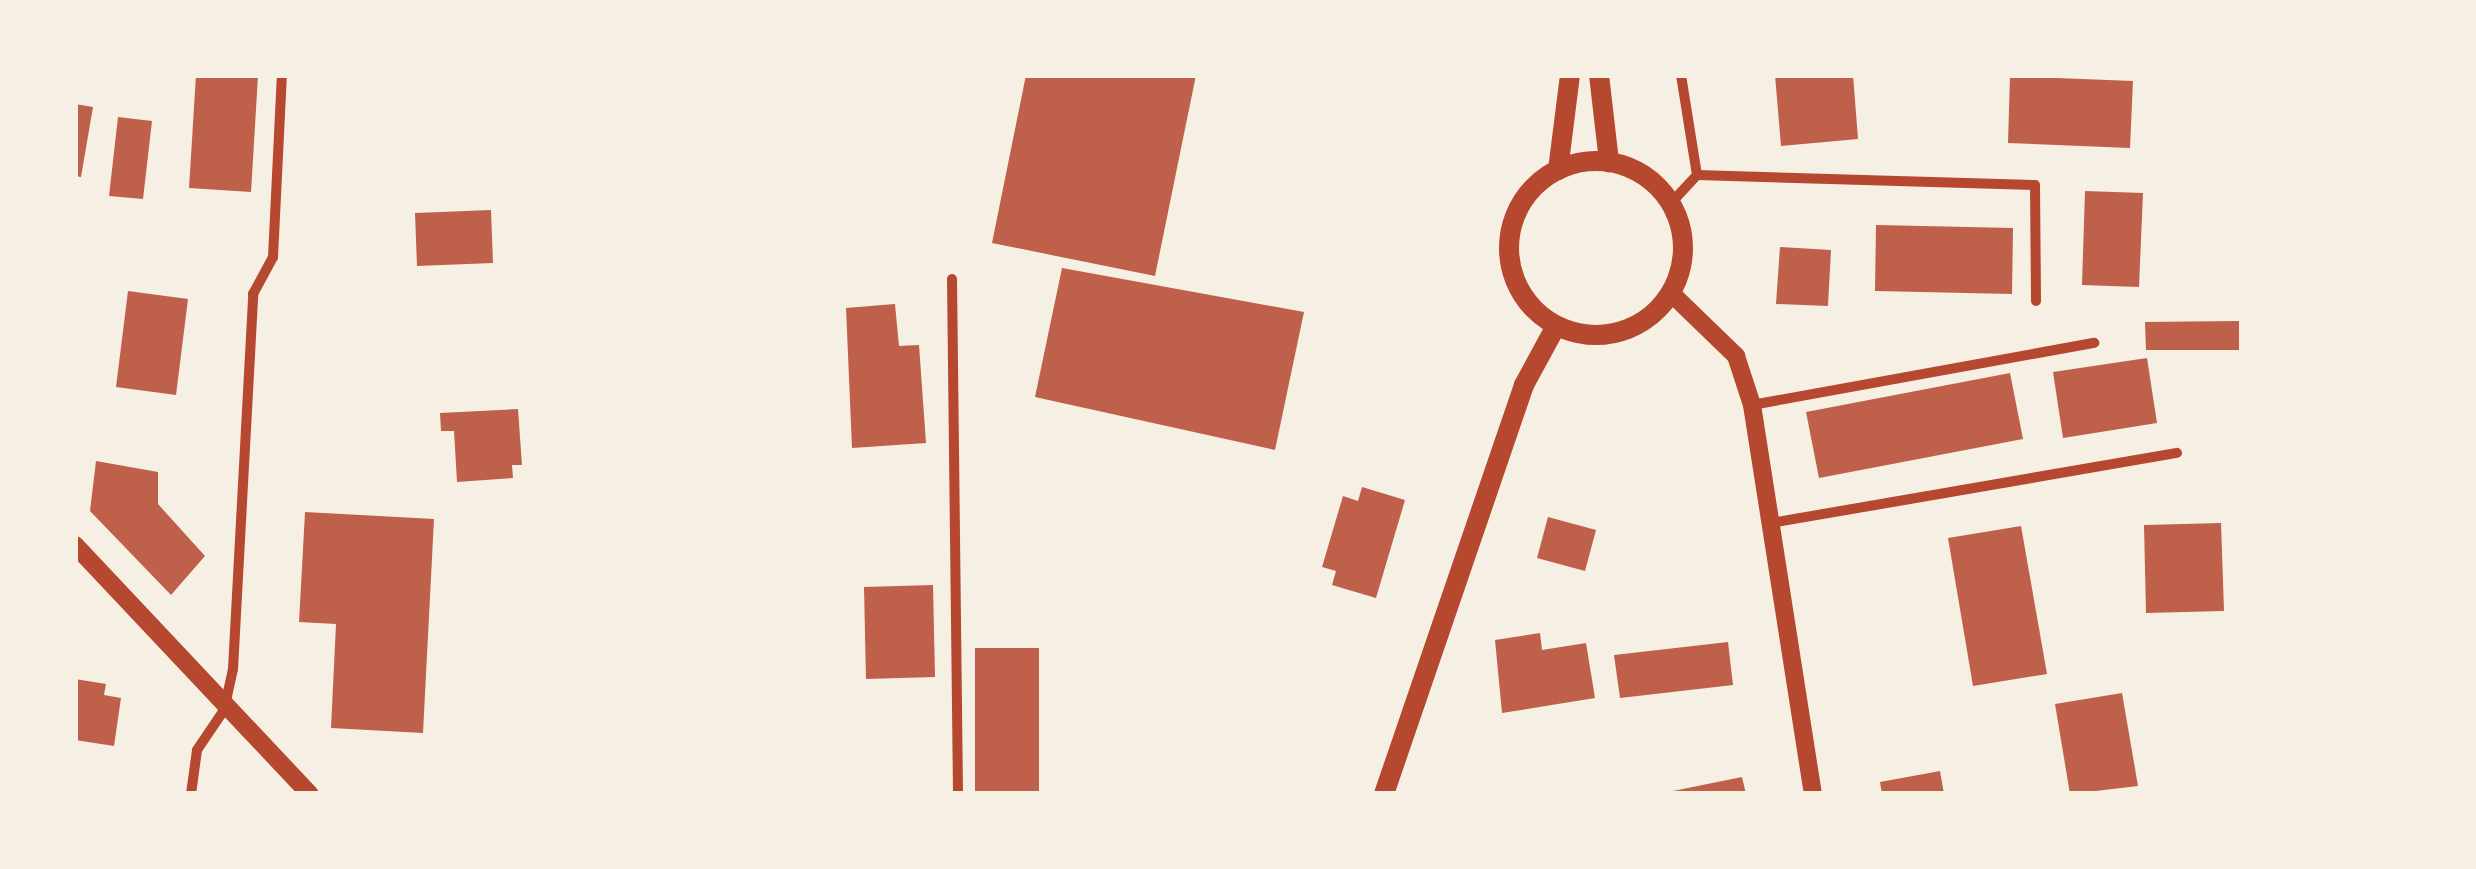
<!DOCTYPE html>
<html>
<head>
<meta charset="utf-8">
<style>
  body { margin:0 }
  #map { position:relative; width:2476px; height:869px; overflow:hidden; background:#f6efe4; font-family:Lato,sans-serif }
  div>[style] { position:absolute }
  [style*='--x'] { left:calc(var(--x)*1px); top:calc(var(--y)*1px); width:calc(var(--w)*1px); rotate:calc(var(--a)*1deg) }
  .building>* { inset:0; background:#bf614a }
  .minor>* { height:10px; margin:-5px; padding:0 5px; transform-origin:5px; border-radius:5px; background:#b5482f }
  .tertiary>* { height:18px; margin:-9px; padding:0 9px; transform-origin:9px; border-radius:9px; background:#b5482f }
  .secondary>* { height:20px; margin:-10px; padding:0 10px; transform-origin:10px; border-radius:10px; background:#b5482f }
  .secondary>.ring { margin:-10px; padding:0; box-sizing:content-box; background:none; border:20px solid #b5482f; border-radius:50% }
  span { translate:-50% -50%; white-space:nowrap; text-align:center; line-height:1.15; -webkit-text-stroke:10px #f6efe4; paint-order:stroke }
  .frame { position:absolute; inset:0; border:78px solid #f6efe4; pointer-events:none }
</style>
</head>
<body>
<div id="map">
  <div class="building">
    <div style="clip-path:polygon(196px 75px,258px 76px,251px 192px,189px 188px)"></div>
    <div style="clip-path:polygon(1026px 75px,1196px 75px,1155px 276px,992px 243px)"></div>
    <div style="clip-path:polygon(1775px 75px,1853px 75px,1858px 139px,1781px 146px)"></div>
    <div style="clip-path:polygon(2010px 76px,2133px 81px,2130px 148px,2008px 143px)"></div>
    <div style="clip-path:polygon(75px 104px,93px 107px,81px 177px,75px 176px)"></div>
    <div style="clip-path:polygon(118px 117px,152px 121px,143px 199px,109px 196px)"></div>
    <div style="clip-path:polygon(2085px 191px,2143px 193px,2139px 287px,2082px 285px)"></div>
    <div style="clip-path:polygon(491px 210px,493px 263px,417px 266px,415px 213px)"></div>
    <div style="clip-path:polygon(1876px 225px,2013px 228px,2012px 294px,1875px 291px)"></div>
    <div style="clip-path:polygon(1780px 247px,1831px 250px,1828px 306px,1776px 304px)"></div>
    <div style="clip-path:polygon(1062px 268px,1304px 312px,1275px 450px,1035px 397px)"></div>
    <div style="clip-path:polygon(128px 291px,188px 299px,176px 395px,116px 387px)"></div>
    <div style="clip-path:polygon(895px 304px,899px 346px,919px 345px,926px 443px,852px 448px,846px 308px)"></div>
    <div style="clip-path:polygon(2239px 321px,2239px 350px,2146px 350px,2145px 322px)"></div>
    <div style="clip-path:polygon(2147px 358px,2157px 423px,2063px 438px,2053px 372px)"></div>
    <div style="clip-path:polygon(2010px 373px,2023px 439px,1819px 478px,1806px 412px)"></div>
    <div style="clip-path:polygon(518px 409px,522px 465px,512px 465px,513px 478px,457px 482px,454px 431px,441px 431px,440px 413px)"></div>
    <div style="clip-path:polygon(96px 461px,158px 472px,158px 504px,205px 556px,171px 595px,90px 511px)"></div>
    <div style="clip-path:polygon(1362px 487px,1405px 500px,1376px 598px,1332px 585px,1336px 571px,1322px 567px,1343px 496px,1358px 501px)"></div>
    <div style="clip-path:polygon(305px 512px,434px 519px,423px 733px,331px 728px,336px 624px,299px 622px)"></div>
    <div style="clip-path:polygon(1548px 517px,1596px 530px,1585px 571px,1537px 558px)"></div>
    <div style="clip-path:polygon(2221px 523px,2224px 611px,2146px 613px,2144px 525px)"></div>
    <div style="clip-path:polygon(2021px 526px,2047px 674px,1973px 686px,1948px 538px)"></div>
    <div style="clip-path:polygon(933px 585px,935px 677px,866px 679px,864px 587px)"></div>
    <div style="clip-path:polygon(1540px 633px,1542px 650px,1586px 643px,1595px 698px,1502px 713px,1495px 640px)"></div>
    <div style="clip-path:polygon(1728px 642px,1733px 685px,1620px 698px,1614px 655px)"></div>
    <div style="clip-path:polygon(975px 648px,1039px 648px,1039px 794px,975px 794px)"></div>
    <div style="clip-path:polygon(75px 679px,106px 684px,104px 695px,121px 698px,114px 746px,75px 740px)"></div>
    <div style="clip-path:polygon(2122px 693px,2138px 786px,2070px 794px,2055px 704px)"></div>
    <div style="clip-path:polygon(1940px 771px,1944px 794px,1882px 794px,1880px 782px)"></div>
    <div style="clip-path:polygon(1742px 777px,1746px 794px,1668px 794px,1668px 792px)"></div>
  </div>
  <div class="minor">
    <div style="--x:1697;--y:175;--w:338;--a:1.7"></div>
    <div style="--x:2035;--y:185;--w:116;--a:89.5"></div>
    <div style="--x:1671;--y:203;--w:38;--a:-47"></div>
    <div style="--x:1697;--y:175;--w:101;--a:-99.1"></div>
    <div style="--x:952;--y:279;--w:515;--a:89.33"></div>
    <div style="--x:1752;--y:405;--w:348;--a:-10.3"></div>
    <div style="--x:1771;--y:523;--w:412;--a:-9.8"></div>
    <div style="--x:191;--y:794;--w:44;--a:-82.2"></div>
    <div style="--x:197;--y:750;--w:48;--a:-56"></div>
    <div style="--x:224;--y:710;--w:42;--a:-77.6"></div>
    <div style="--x:233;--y:669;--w:376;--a:-86.9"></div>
    <div style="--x:253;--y:294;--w:42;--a:-61.6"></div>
    <div style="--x:273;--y:257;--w:182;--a:-87.2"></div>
  </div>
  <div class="tertiary">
    <div style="--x:1671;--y:293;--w:91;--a:44.1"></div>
    <div style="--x:1736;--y:356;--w:52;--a:71.9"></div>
    <div style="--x:1752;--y:405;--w:394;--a:81.1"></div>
    <div style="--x:75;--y:545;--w:342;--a:46.7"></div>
  </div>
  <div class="secondary">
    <div style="--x:1599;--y:75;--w:88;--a:83.4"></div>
    <div class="ring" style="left:1509px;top:161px;width:154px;height:154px"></div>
    <div style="--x:1558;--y:170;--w:96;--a:-82.8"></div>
    <div style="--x:1384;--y:794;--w:432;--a:-71.1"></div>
    <div style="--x:1524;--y:385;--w:67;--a:-61.5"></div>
  </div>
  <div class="frame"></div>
</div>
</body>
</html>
